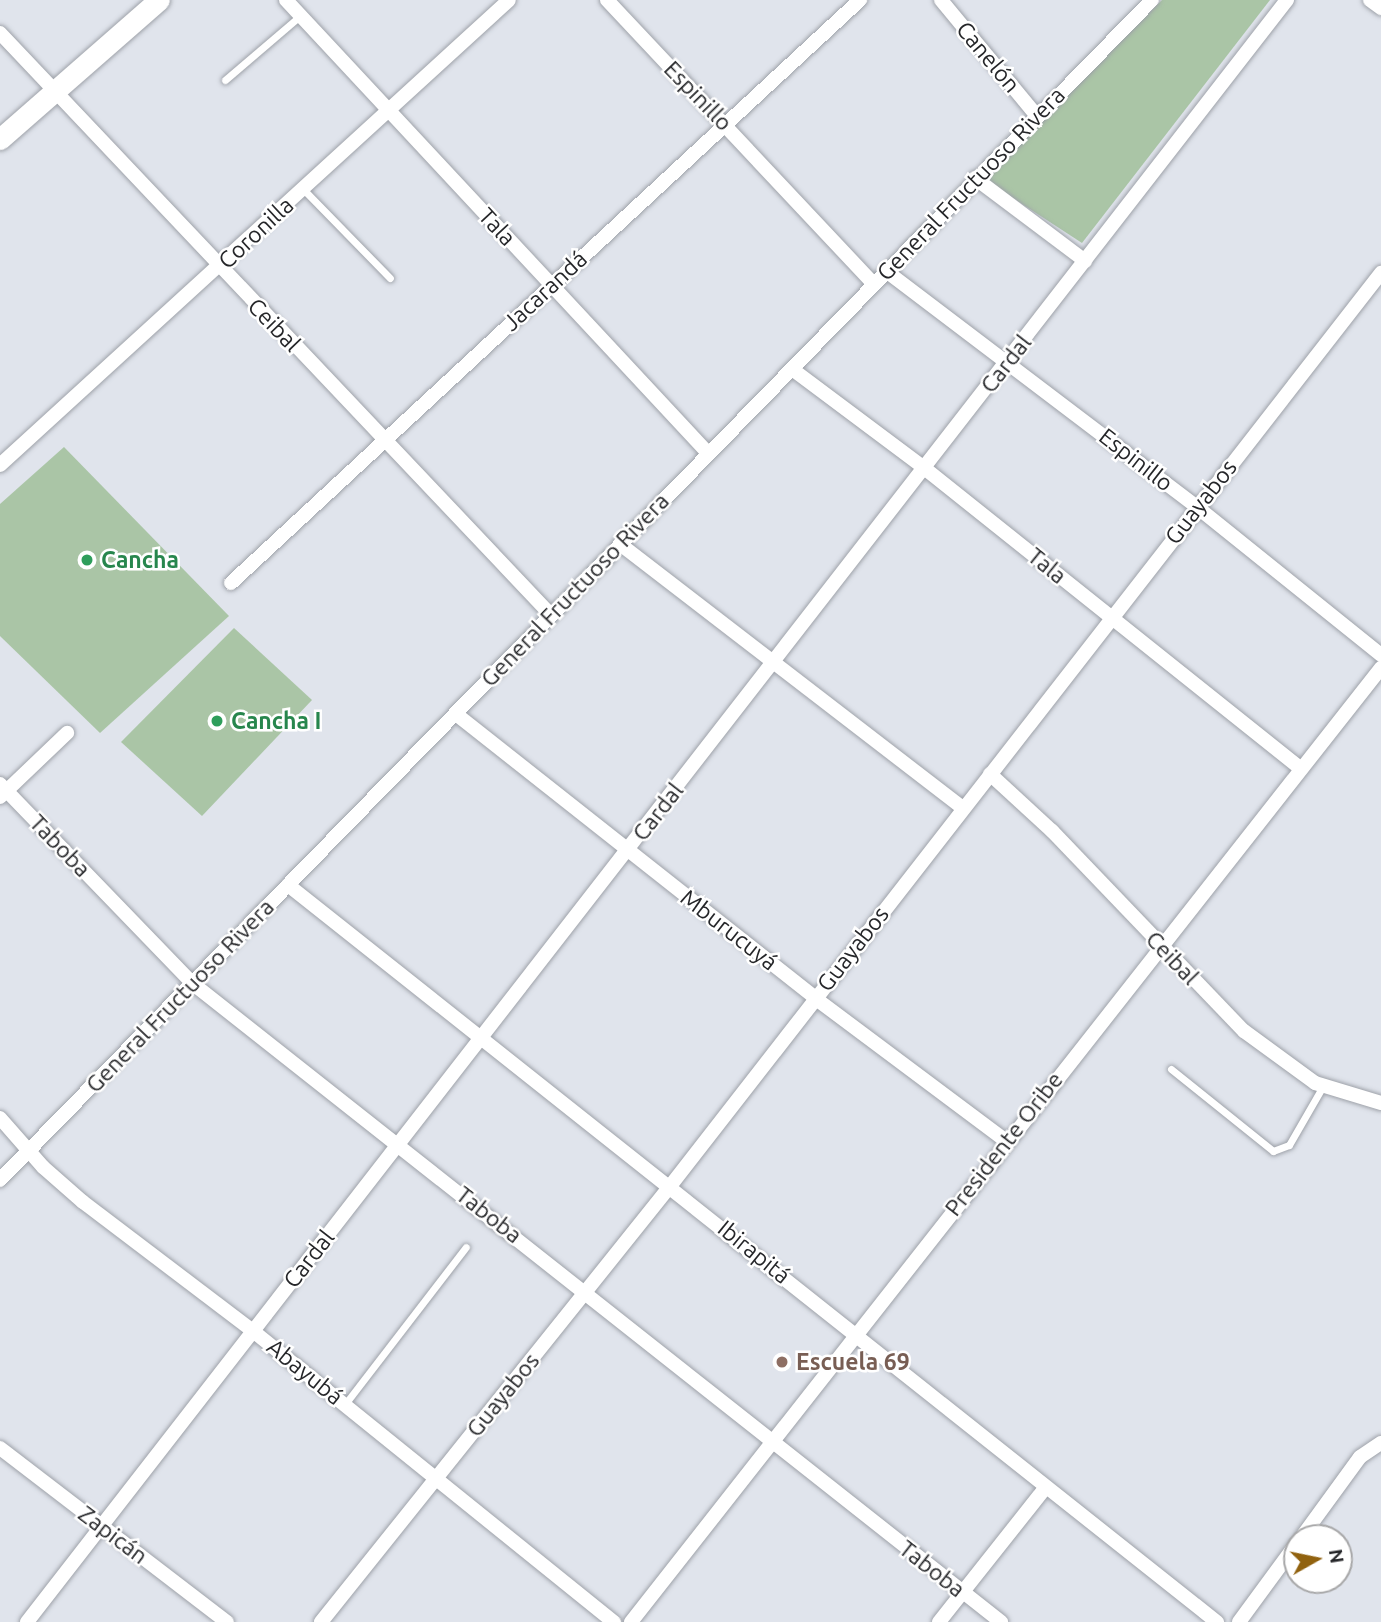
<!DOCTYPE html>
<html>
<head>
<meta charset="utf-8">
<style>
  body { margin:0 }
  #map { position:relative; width:1381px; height:1622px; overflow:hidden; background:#e0e4ec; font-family:Ubuntu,sans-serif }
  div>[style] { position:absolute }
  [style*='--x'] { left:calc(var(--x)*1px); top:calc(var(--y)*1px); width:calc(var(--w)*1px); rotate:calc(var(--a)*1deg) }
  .green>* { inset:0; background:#aac5a6 }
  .roads { filter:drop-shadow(0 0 2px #9ea2a9) drop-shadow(0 0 2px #9ea2a9) }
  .service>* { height:7px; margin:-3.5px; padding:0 3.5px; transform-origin:3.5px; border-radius:3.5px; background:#fff }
  .minor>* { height:14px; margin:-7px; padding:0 7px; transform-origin:7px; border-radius:7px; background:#fff }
  .primary>* { height:21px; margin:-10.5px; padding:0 10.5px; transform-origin:10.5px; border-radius:10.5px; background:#fff }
  .dots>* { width:19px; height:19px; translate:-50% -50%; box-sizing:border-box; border:4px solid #fff; border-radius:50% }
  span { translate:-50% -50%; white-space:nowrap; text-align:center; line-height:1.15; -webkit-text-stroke:5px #fff; paint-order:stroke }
  .street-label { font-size:23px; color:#252629 }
  .leisure-label { font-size:23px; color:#27864d; font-weight:700 }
  .left { translate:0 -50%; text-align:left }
  .education-label { font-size:23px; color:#785e54; font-weight:700 }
  .north { position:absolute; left:1283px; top:1524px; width:70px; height:70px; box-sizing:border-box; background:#fff; border:2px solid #a8a8a9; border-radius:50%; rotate:81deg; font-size:19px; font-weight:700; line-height:28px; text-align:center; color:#252629 }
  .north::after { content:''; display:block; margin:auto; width:24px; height:32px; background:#91620f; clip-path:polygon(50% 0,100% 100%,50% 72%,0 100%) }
</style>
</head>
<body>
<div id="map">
  <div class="green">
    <div style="clip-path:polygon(1162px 0,1270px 0,1082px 243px,984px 179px)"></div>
    <div style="clip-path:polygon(64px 447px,229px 616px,100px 733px,0 636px,0 504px)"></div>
    <div style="clip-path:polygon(234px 628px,312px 700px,202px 816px,121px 742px)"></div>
  </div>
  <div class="roads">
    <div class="service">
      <div style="--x:225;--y:80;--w:99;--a:-40.5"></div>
      <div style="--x:304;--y:190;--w:123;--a:45.7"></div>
      <div style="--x:1171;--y:1069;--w:131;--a:38.8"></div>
      <div style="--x:1273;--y:1151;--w:17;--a:-21"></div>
      <div style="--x:1289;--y:1145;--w:68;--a:-60"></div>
      <div style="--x:345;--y:1404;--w:198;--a:-52.4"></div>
    </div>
    <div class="minor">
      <div style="--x:286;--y:0;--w:619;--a:47.03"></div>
      <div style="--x:607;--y:0;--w:390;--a:46.8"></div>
      <div style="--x:941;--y:0;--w:149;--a:50.4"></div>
      <div style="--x:1370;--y:0;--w:14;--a:36"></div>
      <div style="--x:0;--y:33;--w:800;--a:46.57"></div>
      <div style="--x:975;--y:178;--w:138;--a:37"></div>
      <div style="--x:886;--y:271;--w:390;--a:37.2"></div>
      <div style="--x:1197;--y:507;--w:236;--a:38.8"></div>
      <div style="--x:792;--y:369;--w:164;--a:36.8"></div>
      <div style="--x:923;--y:467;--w:482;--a:38.6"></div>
      <div style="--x:0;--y:465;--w:689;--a:-42.41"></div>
      <div style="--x:620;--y:544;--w:433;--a:37.6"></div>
      <div style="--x:231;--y:583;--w:858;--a:-42.83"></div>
      <div style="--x:456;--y:714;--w:458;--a:38.3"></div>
      <div style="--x:815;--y:998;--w:239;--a:36.8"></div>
      <div style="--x:990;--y:774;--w:84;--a:42.6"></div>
      <div style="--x:1052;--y:831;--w:277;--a:46.2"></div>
      <div style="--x:1244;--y:1031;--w:88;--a:36.2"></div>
      <div style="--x:1315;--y:1083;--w:69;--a:16.9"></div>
      <div style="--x:0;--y:784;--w:277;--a:46"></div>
      <div style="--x:192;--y:983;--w:1031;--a:38.3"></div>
      <div style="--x:0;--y:797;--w:93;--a:-43.7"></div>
      <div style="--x:288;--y:885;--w:1186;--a:38.43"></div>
      <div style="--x:0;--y:1118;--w:65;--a:48.7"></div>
      <div style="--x:43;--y:1167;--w:53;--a:41.2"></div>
      <div style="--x:83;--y:1202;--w:213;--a:37.2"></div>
      <div style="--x:253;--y:1331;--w:464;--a:38.9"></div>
      <div style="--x:0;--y:1180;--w:1649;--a:-45.69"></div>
      <div style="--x:0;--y:1448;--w:286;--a:37.5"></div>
      <div style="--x:1301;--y:1538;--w:100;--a:-53.9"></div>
      <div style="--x:1360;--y:1457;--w:25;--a:-34"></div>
      <div style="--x:27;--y:1622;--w:2054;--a:-52.16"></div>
      <div style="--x:321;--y:1622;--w:560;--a:-51.31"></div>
      <div style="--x:671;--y:1185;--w:1156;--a:-52.1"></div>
      <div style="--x:631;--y:1622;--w:1214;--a:-51.83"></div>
      <div style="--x:939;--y:1622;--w:172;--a:-51.6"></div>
      <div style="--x:1239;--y:1622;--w:98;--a:-53.7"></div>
    </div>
    <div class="primary">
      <div style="--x:0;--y:139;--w:211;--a:-41.2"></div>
    </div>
  </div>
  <div class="dots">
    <div style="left:87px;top:560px;background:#2e9e5b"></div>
    <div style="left:217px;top:721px;background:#2e9e5b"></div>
    <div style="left:782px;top:1362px;background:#8d6e63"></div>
  </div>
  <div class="street-label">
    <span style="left:988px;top:57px;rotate:50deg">Canelón</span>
    <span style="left:698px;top:96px;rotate:46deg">Espinillo</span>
    <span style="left:971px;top:184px;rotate:-46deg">General Fructuoso Rivera</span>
    <span style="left:497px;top:227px;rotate:47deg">Tala</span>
    <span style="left:256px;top:233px;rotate:-43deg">Coronilla</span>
    <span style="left:545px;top:291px;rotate:-43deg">Jacarandá</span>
    <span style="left:274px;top:325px;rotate:46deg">Ceibal</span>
    <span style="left:1006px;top:364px;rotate:-52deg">Cardal</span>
    <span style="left:1136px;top:460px;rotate:38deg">Espinillo</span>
    <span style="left:1201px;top:502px;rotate:-52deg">Guayabos</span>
    <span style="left:1047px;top:566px;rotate:39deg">Tala</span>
    <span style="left:575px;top:590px;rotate:-46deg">General Fructuoso Rivera</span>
    <span style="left:658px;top:812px;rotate:-52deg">Cardal</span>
    <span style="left:60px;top:846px;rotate:46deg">Taboba</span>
    <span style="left:729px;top:930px;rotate:38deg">Mburucuyá</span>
    <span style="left:853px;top:949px;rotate:-52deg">Guayabos</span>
    <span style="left:1172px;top:958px;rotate:46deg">Ceibal</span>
    <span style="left:180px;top:996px;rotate:-46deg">General Fructuoso Rivera</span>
    <span style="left:1004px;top:1144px;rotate:-52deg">Presidente Oribe</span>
    <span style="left:489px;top:1215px;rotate:38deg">Taboba</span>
    <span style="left:754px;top:1252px;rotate:39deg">Ibirapitá</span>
    <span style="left:309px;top:1259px;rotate:-52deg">Cardal</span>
    <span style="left:305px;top:1372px;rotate:39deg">Abayubá</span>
    <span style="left:503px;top:1395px;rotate:-51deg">Guayabos</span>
    <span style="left:113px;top:1535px;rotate:37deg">Zapicán</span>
    <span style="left:932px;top:1569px;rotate:38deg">Taboba</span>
  </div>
  <div class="leisure-label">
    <span class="left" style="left:101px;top:560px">Cancha</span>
    <span class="left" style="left:231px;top:721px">Cancha I</span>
  </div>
  <div class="education-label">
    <span class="left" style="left:796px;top:1362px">Escuela 69</span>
  </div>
  <div class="north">N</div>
</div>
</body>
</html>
